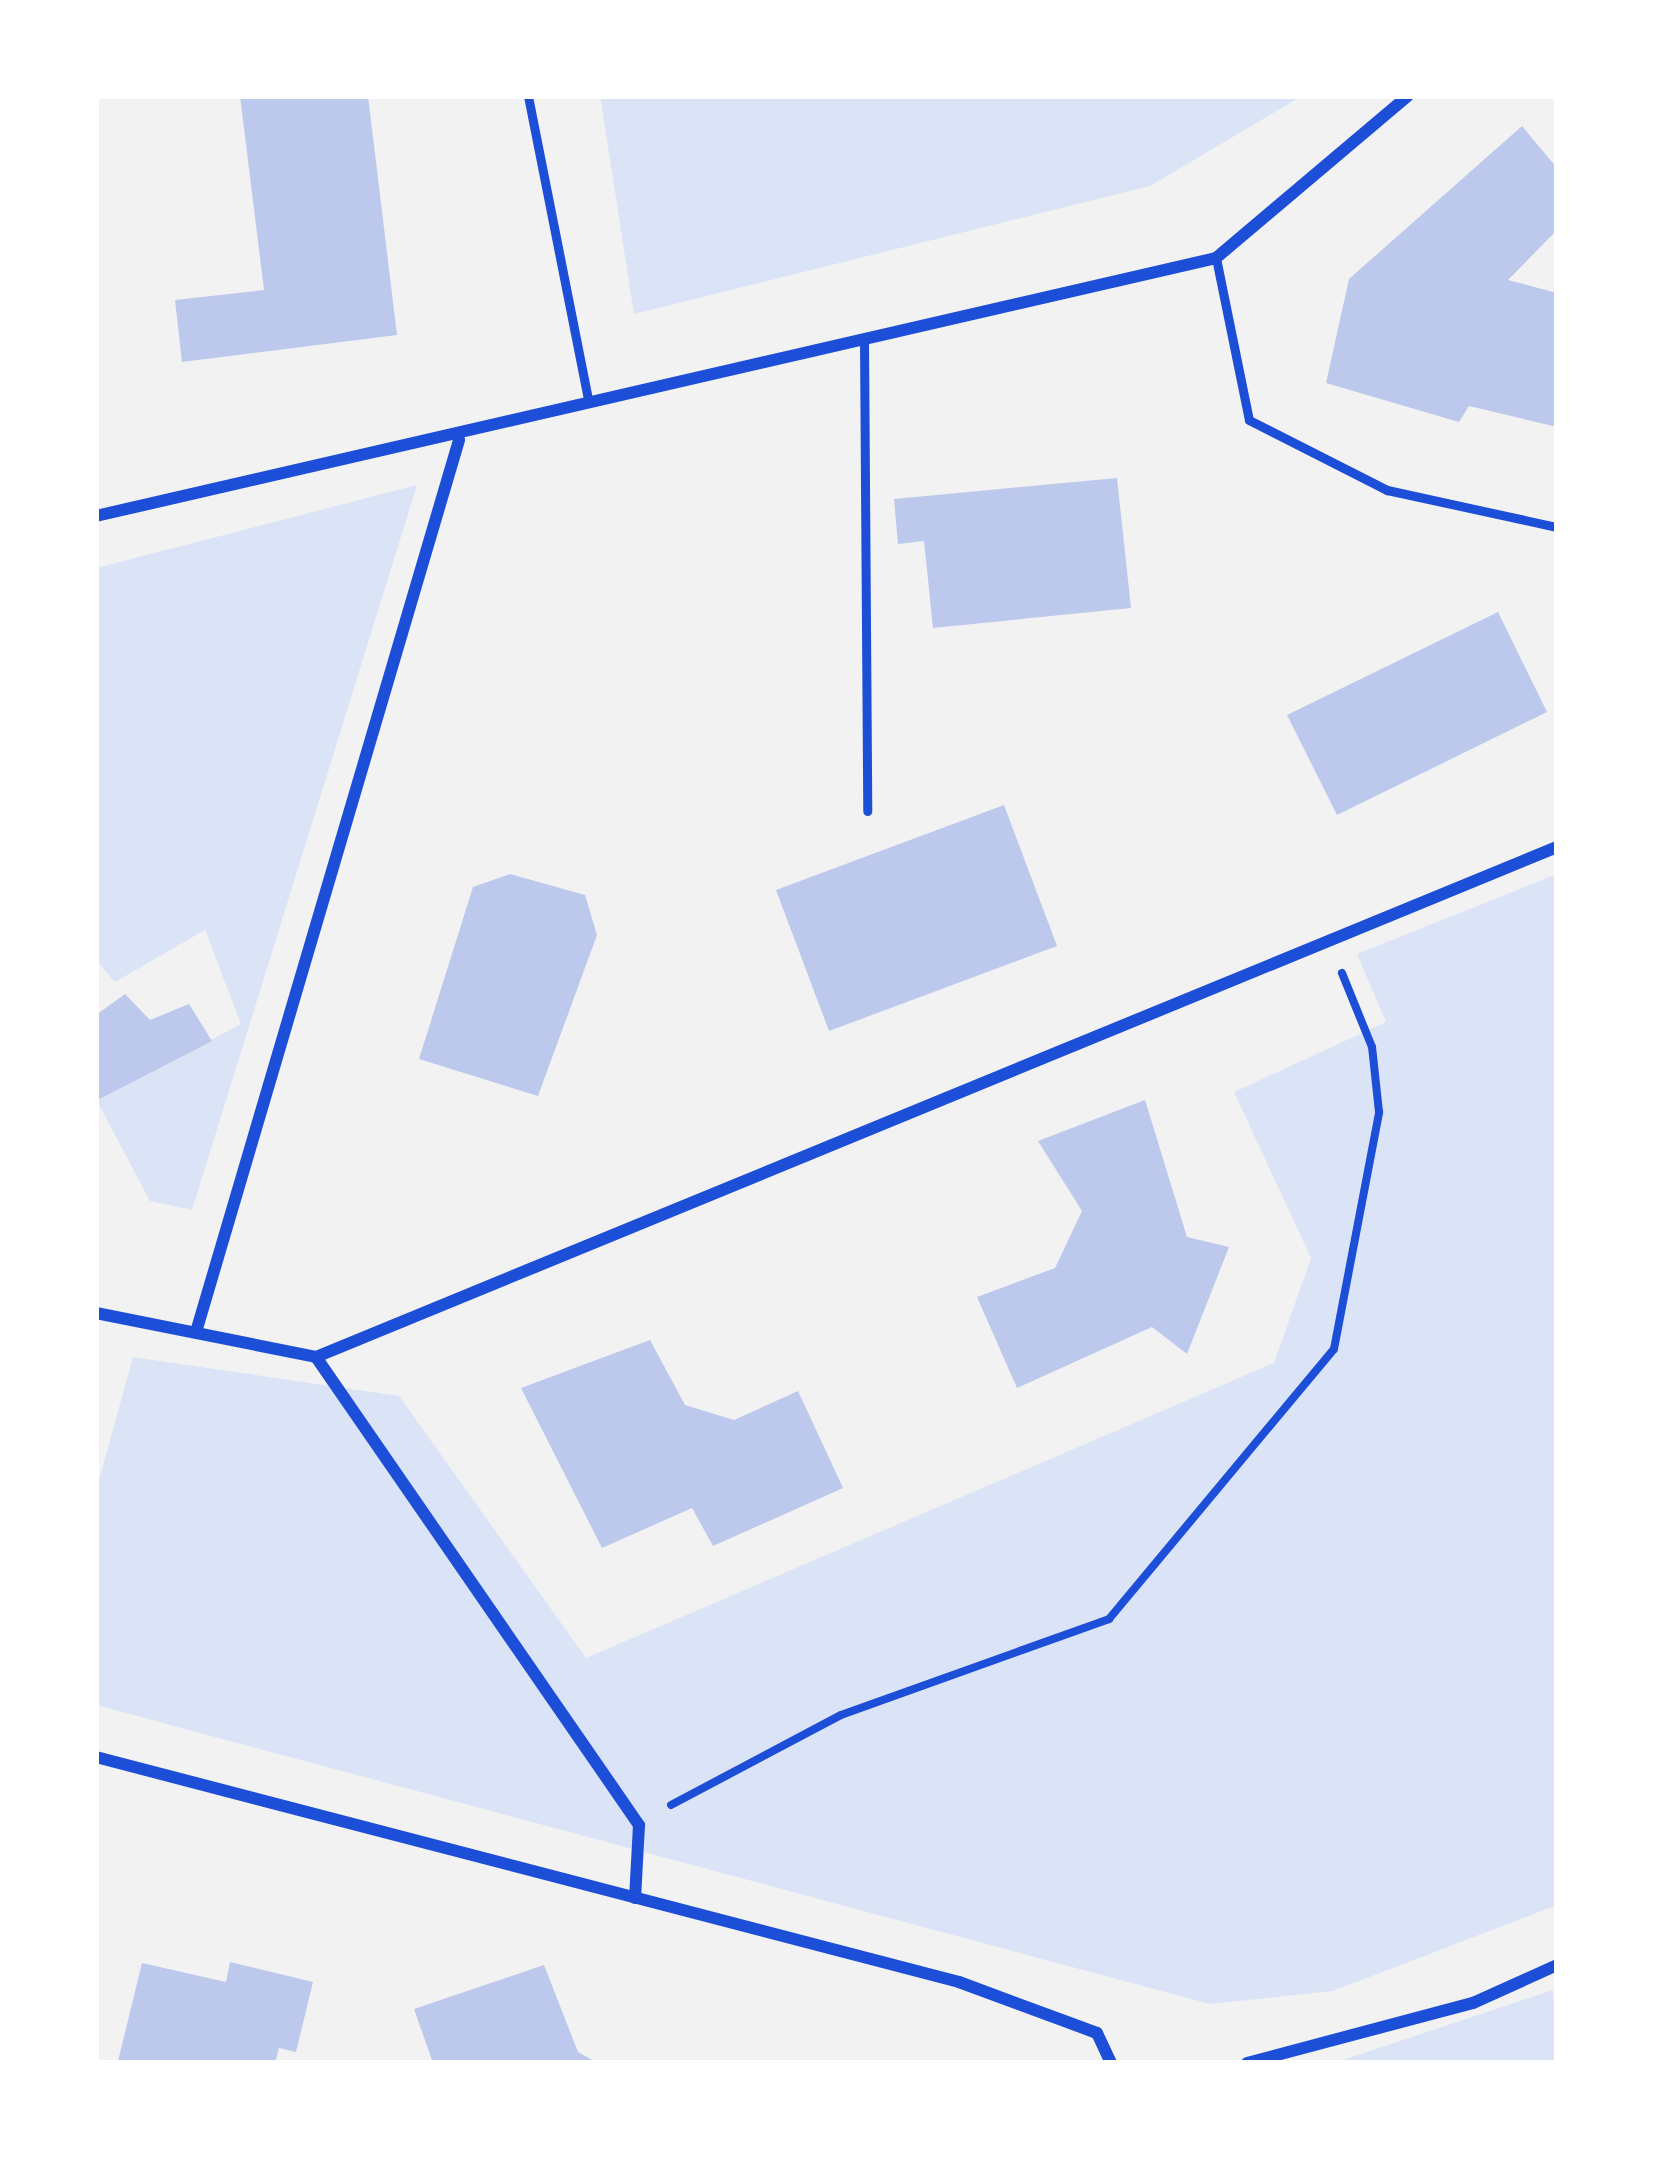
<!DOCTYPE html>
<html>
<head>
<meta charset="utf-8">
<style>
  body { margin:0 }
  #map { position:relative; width:1653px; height:2159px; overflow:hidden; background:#f2f2f2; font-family:Arial,sans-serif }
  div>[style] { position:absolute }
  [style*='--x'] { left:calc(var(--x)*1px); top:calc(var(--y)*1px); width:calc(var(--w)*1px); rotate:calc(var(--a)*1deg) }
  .green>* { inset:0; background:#dbe4f7 }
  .building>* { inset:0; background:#bdc9ec }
  .path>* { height:8px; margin:-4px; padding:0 4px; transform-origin:4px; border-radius:4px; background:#1d4ed8 }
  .service>* { height:9px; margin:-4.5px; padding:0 4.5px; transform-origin:4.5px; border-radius:4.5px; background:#1d4ed8 }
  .minor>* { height:12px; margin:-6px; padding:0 6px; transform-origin:6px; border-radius:6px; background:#1d4ed8 }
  span { translate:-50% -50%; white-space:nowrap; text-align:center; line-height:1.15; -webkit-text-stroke:9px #fff; paint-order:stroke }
  .frame { position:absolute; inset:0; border:99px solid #fff; pointer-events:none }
</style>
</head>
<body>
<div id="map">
  <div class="green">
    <div style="clip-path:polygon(600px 96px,1302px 96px,1150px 186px,634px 314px)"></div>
    <div style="clip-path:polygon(417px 485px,192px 1210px,150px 1201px,97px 1101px,241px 1024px,205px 930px,115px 982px,96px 960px,96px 568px)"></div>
    <div style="clip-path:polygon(1557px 874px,1557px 1905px,1333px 1991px,1210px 2004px,96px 1705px,96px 1491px,133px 1357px,399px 1396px,586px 1658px,1274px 1363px,1311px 1258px,1234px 1092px,1386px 1022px,1357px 954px)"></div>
    <div style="clip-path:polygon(1553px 1990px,1557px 2063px,1334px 2063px)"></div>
  </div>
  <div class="building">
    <div style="clip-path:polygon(240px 96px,368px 96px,397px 335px,182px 362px,175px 300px,264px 290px)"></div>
    <div style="clip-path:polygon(1522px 126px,1557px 168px,1557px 230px,1508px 280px,1557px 293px,1557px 427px,1469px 406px,1459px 422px,1326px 383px,1349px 279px)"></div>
    <div style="clip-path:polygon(1117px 478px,1131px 608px,933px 628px,924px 541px,898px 544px,894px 499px)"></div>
    <div style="clip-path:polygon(1498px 612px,1547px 712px,1337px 815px,1287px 715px)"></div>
    <div style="clip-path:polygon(1004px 805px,1057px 946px,829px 1031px,776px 890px)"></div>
    <div style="clip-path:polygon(510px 874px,585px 895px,597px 935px,538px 1096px,419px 1059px,473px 887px)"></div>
    <div style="clip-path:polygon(125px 994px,150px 1020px,189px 1004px,212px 1041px,96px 1101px,96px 1015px)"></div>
    <div style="clip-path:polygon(1145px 1100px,1187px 1237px,1229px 1247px,1187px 1354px,1152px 1327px,1017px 1388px,977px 1297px,1055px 1268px,1082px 1211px,1038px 1141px)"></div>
    <div style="clip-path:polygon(650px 1340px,685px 1405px,734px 1420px,798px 1391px,843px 1488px,713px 1546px,692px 1508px,602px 1548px,521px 1388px)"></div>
    <div style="clip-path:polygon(230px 1962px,313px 1982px,296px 2052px,279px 2048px,275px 2063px,118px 2061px,142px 1963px,226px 1982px)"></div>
    <div style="clip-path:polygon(544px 1965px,578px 2052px,598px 2063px,433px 2063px,414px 2009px)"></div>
  </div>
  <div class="path">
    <div style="--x:671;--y:1805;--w:192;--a:-27.9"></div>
    <div style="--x:841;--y:1715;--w:285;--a:-19.7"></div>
    <div style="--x:1109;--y:1619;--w:351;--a:-50.2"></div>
    <div style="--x:1334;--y:1349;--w:241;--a:-79.2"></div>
    <div style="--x:1379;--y:1112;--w:65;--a:-96.1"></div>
    <div style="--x:1372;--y:1047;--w:80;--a:-112.1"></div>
  </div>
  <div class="service">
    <div style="--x:528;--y:96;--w:313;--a:78.8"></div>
    <div style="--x:1216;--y:258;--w:165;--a:78.5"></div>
    <div style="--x:1249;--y:420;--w:155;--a:26.9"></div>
    <div style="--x:1387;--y:490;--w:174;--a:12.3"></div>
    <div style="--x:864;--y:340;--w:471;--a:89.6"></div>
  </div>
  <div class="minor">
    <div style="--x:96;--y:516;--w:1149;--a:-12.97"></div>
    <div style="--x:1216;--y:258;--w:251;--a:-40.2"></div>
    <div style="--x:96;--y:1313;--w:224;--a:11.3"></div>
    <div style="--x:316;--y:1357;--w:1342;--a:-22.34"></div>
    <div style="--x:196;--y:1332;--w:930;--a:-73.57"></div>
    <div style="--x:316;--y:1357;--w:569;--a:55.39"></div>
    <div style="--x:639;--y:1825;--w:73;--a:93.1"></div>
    <div style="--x:96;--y:1757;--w:892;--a:14.61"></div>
    <div style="--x:959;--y:1982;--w:147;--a:20.3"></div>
    <div style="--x:1097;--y:2033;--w:33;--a:65"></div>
    <div style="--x:1247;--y:2063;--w:234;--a:-14.9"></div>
    <div style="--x:1473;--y:2003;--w:92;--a:-24.3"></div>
  </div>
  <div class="frame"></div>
</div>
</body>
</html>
